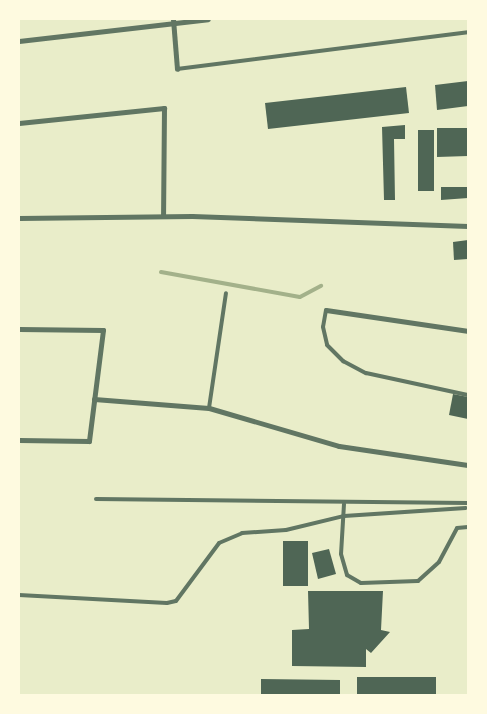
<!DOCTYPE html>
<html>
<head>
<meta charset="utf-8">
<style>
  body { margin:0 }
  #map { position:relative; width:487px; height:714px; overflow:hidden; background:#e9edc9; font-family:"Public Sans",sans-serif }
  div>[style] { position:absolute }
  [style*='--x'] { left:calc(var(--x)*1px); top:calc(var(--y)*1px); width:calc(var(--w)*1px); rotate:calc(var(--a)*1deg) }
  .stream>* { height:4px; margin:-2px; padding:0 2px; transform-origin:2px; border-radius:2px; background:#a3b18a }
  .building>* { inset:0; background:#4f6655 }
  .service>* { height:4px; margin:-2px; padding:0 2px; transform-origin:2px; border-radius:2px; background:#617663 }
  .minor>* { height:5px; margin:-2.5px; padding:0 2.5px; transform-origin:2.5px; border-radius:2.5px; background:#617663 }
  span { translate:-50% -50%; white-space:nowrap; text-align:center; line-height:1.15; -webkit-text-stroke:4.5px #fefae0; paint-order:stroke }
  .frame { position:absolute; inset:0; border:20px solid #fefae0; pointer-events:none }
</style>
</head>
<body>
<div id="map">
  <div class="stream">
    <div style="--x:161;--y:272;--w:141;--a:10.2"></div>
    <div style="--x:300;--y:297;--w:24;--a:-28"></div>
  </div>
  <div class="building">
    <div style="clip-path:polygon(468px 81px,468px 106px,437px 110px,435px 85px)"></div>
    <div style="clip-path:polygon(406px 87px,409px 113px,268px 129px,265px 103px)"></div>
    <div style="clip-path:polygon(405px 125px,405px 139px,394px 139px,395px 200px,384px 200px,382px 127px)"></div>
    <div style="clip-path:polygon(437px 128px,468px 128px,468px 156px,437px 157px)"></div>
    <div style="clip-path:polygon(418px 130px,434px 130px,434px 191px,418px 191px)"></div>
    <div style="clip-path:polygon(441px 187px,468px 187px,468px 198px,441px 200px)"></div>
    <div style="clip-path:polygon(468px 240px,468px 259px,454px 260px,453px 242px)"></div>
    <div style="clip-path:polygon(453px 394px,468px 397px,468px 419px,449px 415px)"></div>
    <div style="clip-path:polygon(283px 541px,308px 541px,308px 586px,283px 586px)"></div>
    <div style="clip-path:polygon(329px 549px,336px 574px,318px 579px,312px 553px)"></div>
    <div style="clip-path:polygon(308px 591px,383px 591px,381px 630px,390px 632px,371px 653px,366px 649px,366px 667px,292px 666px,292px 630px,309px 629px)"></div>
    <div style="clip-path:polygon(357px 677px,436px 677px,436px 695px,357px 695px)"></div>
    <div style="clip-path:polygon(261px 679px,340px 680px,340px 695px,261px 695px)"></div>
  </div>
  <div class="service">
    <div style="--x:177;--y:69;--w:293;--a:-7.2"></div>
    <div style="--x:326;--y:310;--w:17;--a:100"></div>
    <div style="--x:323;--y:327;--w:18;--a:77"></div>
    <div style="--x:327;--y:345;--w:23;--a:45"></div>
    <div style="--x:343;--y:361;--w:26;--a:28"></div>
    <div style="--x:366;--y:373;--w:104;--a:12.2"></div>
    <div style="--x:209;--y:408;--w:116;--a:-81.6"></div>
    <div style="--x:96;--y:499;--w:372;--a:0.6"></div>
    <div style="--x:344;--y:504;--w:50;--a:93.4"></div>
    <div style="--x:341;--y:554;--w:22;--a:74"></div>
    <div style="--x:347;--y:575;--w:16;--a:30"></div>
    <div style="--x:361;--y:583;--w:57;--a:-2"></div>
    <div style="--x:418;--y:581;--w:28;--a:-42"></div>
    <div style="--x:439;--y:562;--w:38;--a:-62"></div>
    <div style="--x:457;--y:528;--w:11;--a:-5"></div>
    <div style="--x:19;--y:595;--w:148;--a:3.1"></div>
    <div style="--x:167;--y:603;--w:9;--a:-13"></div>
    <div style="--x:176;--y:601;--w:72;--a:-53.4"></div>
    <div style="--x:219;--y:543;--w:25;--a:-23"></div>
    <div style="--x:242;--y:533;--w:44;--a:-3.9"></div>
    <div style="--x:286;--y:530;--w:60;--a:-13.6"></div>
    <div style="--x:344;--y:516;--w:122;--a:-3.8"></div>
  </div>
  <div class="minor">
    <div style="--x:173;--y:19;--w:50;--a:85.4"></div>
    <div style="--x:19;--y:41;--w:190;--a:-6.6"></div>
    <div style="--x:19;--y:123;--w:146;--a:-5.9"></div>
    <div style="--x:164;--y:108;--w:108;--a:90.5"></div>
    <div style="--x:19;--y:218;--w:173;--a:-0.7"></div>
    <div style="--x:192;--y:216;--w:276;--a:2.1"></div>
    <div style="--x:326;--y:310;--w:144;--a:8.4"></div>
    <div style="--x:19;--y:329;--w:84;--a:0.7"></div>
    <div style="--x:103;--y:330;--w:112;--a:97.2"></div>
    <div style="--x:89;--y:441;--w:70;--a:-179.2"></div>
    <div style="--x:94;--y:399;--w:115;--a:4.5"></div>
    <div style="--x:209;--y:408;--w:135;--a:16.3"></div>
    <div style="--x:339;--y:446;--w:130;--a:8.4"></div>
  </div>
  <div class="frame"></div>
</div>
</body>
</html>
